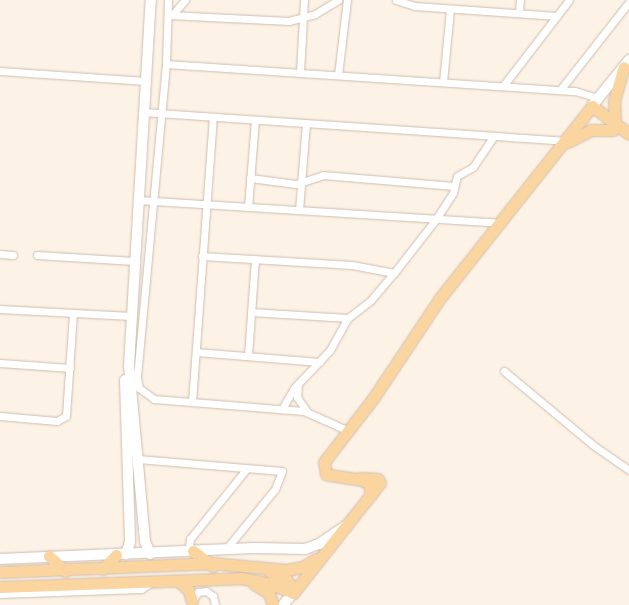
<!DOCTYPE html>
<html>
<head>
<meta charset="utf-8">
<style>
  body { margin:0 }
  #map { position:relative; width:629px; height:605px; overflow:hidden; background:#fcf3e6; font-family:Commissioner,sans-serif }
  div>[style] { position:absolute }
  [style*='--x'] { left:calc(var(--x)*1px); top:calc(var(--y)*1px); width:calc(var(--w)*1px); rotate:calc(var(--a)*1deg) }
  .roads { filter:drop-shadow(0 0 1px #d0bcaf) drop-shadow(0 0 1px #d0bcaf) }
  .street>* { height:7px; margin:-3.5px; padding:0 3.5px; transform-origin:3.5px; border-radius:3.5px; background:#fff }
  .secondary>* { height:10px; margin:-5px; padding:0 5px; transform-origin:5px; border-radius:5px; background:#fff }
  .primary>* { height:11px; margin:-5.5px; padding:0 5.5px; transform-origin:5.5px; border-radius:5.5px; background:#fad5a0 }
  span { translate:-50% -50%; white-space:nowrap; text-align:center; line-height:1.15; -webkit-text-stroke:4px #fff7ed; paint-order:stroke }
</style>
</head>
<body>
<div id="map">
  <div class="roads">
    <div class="street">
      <div style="--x:168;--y:0;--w:64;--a:91.8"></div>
      <div style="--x:166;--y:64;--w:315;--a:95.3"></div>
      <div style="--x:137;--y:378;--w:10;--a:79"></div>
      <div style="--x:139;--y:388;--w:19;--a:36"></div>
      <div style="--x:154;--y:399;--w:150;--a:4.6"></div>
      <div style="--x:304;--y:411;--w:49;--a:24"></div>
      <div style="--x:396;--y:0;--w:20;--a:18"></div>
      <div style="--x:415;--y:6;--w:142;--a:4"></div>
      <div style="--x:519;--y:13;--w:13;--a:-86"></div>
      <div style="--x:169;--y:15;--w:120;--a:2.9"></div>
      <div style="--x:289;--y:21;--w:27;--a:-15"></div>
      <div style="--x:315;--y:14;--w:27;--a:-31"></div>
      <div style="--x:172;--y:15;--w:20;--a:-49"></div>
      <div style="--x:166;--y:64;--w:410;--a:3.8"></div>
      <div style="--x:575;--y:91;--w:24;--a:17"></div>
      <div style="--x:0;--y:71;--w:146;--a:3.9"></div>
      <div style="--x:300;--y:72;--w:72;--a:-86.8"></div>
      <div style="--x:338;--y:75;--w:76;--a:-83.2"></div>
      <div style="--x:443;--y:82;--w:73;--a:-84.5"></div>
      <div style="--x:503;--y:86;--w:108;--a:-52.5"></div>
      <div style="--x:560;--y:90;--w:112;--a:-51.9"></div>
      <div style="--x:143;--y:112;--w:422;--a:3.9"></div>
      <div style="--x:250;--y:178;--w:46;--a:7.4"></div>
      <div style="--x:296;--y:184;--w:28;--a:-18"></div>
      <div style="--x:323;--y:175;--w:131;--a:4.8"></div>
      <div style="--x:138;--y:200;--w:362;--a:3.6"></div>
      <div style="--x:248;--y:207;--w:87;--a:-85.4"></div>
      <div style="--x:299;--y:210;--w:87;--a:-85.4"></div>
      <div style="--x:0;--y:254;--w:13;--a:4"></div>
      <div style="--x:37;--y:255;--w:97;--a:3.5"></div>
      <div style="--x:202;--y:256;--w:150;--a:3.4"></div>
      <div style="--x:352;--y:265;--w:43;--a:10.8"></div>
      <div style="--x:0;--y:309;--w:131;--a:3.1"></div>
      <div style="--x:251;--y:312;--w:97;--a:3.5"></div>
      <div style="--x:196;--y:352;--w:124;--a:4.6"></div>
      <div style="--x:248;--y:356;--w:97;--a:-85.9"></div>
      <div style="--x:0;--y:363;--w:70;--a:4.1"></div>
      <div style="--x:504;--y:371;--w:116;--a:39.7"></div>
      <div style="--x:593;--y:445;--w:44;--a:34.8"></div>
      <div style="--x:298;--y:384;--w:13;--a:94"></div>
      <div style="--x:297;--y:397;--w:18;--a:56"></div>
      <div style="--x:192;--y:402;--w:286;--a:-85.8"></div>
      <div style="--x:282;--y:409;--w:24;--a:-60"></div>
      <div style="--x:294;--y:388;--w:52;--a:-46.5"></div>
      <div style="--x:330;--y:350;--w:37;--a:-61"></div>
      <div style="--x:348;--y:318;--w:29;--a:-38"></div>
      <div style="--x:371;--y:300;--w:35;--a:-50"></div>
      <div style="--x:394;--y:273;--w:68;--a:-52.1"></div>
      <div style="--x:436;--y:219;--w:31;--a:-57"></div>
      <div style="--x:453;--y:193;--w:17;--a:-77"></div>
      <div style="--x:457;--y:176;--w:18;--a:-29"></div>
      <div style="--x:473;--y:167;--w:37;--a:-56"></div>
      <div style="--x:0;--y:416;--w:57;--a:5"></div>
      <div style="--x:57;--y:421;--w:10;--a:-29"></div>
      <div style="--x:66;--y:416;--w:103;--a:-86.1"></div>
      <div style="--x:138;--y:459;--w:144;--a:4.8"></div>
      <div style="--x:282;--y:471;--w:19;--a:111"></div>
      <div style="--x:275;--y:489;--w:77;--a:129.2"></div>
      <div style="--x:193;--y:551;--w:6;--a:-129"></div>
      <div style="--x:189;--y:546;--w:7;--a:-82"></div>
      <div style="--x:190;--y:539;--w:91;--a:-51.2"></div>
      <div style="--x:0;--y:594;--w:141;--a:-2"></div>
      <div style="--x:141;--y:589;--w:13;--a:-32"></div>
      <div style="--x:192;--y:601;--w:11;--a:-56"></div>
      <div style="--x:198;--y:592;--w:8;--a:-7"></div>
      <div style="--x:206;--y:591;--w:9;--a:36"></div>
      <div style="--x:213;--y:596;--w:9;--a:77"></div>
    </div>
    <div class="secondary">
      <div style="--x:592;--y:106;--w:59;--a:-51.2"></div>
      <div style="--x:125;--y:380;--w:162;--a:88.2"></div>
      <div style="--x:130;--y:542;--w:13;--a:108"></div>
      <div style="--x:150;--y:554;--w:14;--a:-111"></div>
      <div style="--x:145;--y:541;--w:176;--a:-95.2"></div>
      <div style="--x:129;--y:366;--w:367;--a:-86.6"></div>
      <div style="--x:0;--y:559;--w:254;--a:-2.5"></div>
      <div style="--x:254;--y:548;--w:51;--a:1.1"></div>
      <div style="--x:305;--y:549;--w:15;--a:-20"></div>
      <div style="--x:319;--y:544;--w:34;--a:-34"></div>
      <div style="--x:283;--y:605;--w:16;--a:-50"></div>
    </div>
    <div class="primary">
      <div style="--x:615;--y:124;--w:23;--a:-92"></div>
      <div style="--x:614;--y:101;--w:35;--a:-74"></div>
      <div style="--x:568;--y:142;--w:26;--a:-28"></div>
      <div style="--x:591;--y:130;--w:22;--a:0"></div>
      <div style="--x:371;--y:495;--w:11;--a:-100"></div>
      <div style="--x:369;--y:484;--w:8;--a:-150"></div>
      <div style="--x:362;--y:480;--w:36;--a:-171"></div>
      <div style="--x:326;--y:474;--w:12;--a:-99"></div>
      <div style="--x:324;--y:462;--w:82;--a:-52.4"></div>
      <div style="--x:374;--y:397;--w:119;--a:-56.3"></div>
      <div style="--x:440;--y:298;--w:245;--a:-51.6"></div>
      <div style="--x:592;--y:106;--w:46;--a:37.1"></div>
      <div style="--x:193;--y:551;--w:25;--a:37"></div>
      <div style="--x:49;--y:556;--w:22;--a:43"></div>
      <div style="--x:103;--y:569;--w:19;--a:-47"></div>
      <div style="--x:0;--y:572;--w:211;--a:-2.4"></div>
      <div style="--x:211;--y:563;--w:76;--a:5.3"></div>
      <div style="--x:287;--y:570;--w:16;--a:-11"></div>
      <div style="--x:303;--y:567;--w:15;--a:-32"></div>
      <div style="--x:270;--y:572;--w:17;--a:24"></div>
      <div style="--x:286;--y:579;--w:15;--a:53"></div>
      <div style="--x:178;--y:581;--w:13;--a:39"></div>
      <div style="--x:188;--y:589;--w:13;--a:72"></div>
      <div style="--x:254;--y:584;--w:17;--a:31"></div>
      <div style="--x:269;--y:593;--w:13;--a:72"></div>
      <div style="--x:0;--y:587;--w:241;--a:-2.1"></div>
      <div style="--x:241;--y:578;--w:31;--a:11"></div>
      <div style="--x:271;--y:584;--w:24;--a:22"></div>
      <div style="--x:293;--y:593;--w:140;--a:-51.7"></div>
      <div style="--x:380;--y:483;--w:4;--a:-117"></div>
      <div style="--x:378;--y:479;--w:18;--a:-177"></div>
    </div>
  </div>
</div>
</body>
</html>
